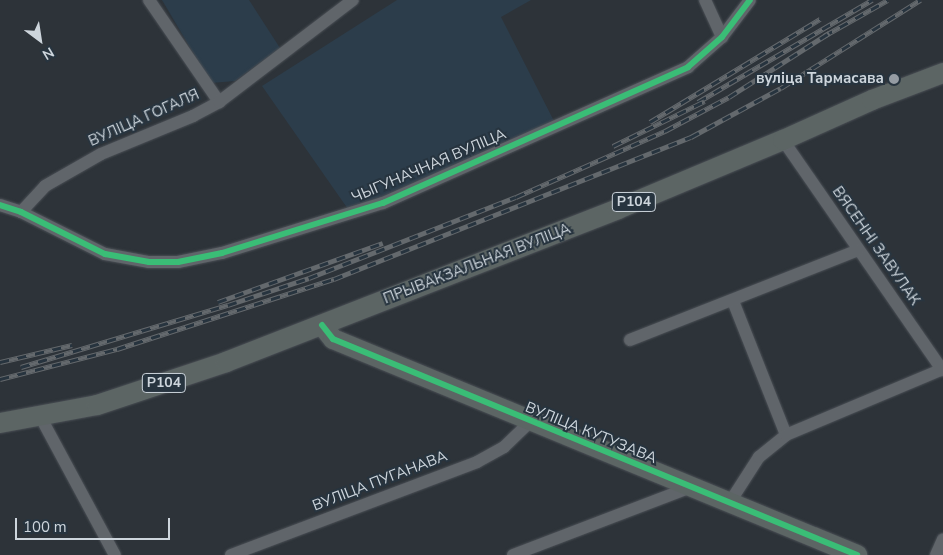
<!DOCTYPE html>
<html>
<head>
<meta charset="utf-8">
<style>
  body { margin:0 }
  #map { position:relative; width:943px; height:555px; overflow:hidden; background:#2d3339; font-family:"Nunito Sans",sans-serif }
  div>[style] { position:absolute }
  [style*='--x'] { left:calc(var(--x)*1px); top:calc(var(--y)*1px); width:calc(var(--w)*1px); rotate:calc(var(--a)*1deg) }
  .built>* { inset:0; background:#2c3d4b }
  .roads { filter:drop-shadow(0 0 1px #4a4f55) drop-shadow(0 0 1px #4a4f55) }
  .street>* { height:12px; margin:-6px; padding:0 6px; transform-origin:6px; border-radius:6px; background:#60656a }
  .primary>* { height:20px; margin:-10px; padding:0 10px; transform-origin:10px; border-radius:10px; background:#5c6564 }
  .rail>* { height:5px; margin-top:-2.5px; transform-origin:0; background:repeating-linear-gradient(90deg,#27343f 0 9px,#64696d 0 18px); box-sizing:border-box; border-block:1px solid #64696d }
  .cycleway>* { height:6px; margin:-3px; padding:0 3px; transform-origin:3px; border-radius:3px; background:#3abd76 }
  .dots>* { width:14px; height:14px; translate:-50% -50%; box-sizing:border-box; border:2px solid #27343f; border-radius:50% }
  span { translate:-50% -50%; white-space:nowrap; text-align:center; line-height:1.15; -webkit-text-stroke:4px #27343f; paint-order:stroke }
  .shield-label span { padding:1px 4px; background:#27343f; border:1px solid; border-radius:4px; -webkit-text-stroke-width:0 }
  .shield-label { font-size:14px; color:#cdd5dc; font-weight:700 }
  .poi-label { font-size:15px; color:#cdd5dc; font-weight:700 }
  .right { translate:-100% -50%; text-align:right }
  .street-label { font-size:15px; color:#cdd5dc }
  .north { position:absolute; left:15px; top:15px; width:50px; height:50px; -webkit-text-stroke:4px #27343f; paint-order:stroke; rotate:149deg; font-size:14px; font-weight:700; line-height:20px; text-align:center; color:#cdd5dc }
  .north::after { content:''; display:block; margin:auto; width:18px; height:22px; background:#cdd5dc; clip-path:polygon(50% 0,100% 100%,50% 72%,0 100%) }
  .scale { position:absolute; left:15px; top:518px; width:155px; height:22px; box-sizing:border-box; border:2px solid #cdd5dc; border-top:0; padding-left:6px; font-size:15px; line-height:18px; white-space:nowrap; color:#cdd5dc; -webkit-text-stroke:4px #27343f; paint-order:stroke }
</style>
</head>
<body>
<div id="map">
  <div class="built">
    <div style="clip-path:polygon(162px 0,249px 0,280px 48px,235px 81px,211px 83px)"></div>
    <div style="clip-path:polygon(397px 0,531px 0,501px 17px,557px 127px,350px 212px,262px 86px)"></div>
  </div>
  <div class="roads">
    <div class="street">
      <div style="--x:149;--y:0;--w:124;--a:55.5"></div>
      <div style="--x:705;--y:0;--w:41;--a:65.3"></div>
      <div style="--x:783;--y:140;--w:280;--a:55.3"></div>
      <div style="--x:0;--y:205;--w:22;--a:18"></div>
      <div style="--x:21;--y:212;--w:94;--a:26.6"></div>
      <div style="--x:105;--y:254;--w:45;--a:10.3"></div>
      <div style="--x:149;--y:262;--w:29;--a:0"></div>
      <div style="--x:178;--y:262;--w:45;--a:-11.6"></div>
      <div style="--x:222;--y:253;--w:169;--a:-17.3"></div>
      <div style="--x:383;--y:203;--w:334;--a:-24"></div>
      <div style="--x:688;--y:67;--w:45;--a:-41.4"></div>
      <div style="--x:722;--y:37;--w:46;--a:-52.9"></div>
      <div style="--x:21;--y:212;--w:35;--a:-47"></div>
      <div style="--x:45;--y:186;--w:64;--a:-29.7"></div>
      <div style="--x:101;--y:154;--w:100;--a:-22.4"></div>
      <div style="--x:193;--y:116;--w:30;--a:-28"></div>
      <div style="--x:219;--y:102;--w:168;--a:-37.3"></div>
      <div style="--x:733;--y:301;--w:144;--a:68.4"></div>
      <div style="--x:630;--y:340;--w:245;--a:-21.5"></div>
      <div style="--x:40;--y:416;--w:158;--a:61.7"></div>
      <div style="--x:730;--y:502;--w:54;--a:-57.2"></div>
      <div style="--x:759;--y:457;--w:35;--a:-39"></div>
      <div style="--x:786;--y:435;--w:170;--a:-22.8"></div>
      <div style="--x:231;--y:555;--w:263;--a:-20.7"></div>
      <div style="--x:477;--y:462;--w:31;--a:-29"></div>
      <div style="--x:504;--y:447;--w:36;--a:-44"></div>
      <div style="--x:513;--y:555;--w:191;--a:-20.9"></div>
      <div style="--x:936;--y:555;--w:17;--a:-66"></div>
    </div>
    <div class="primary">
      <div style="--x:322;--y:325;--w:18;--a:52"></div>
      <div style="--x:333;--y:339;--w:567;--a:22.4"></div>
      <div style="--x:0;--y:423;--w:99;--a:-10.5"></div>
      <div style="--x:97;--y:405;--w:136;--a:-18.4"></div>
      <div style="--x:226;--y:362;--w:421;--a:-21.3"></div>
      <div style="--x:618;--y:209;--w:179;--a:-22.7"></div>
      <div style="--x:783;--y:140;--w:98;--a:-24.2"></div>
      <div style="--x:872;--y:100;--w:76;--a:-20.8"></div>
    </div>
  </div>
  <div class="rail">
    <div style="--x:824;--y:36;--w:73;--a:-29.4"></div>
    <div style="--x:698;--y:102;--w:202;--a:-30.4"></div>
    <div style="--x:650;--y:122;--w:199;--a:-31.2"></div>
    <div style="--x:613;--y:146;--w:102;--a:-26.1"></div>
    <div style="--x:218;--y:302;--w:175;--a:-19.7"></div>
    <div style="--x:0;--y:362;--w:74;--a:-13.3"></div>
    <div style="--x:21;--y:367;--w:216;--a:-16.7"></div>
    <div style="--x:228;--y:305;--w:85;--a:-18.4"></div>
    <div style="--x:309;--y:278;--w:222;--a:-21.4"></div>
    <div style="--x:516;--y:197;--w:163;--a:-23.9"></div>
    <div style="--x:665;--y:131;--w:72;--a:-28"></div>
    <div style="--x:729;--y:97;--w:119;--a:-32.6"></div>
    <div style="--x:0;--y:379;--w:121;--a:-14.4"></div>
    <div style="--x:117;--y:349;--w:228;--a:-17.9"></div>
    <div style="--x:334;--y:279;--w:384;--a:-21.7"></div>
    <div style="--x:691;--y:137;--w:102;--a:-28.6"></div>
    <div style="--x:781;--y:88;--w:165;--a:-32.3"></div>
  </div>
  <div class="cycleway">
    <div style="--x:0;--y:205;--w:22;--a:18"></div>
    <div style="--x:21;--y:212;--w:94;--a:26.6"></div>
    <div style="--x:105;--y:254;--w:45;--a:10.3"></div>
    <div style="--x:149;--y:262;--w:29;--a:0"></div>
    <div style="--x:178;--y:262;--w:45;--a:-11.6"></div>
    <div style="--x:222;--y:253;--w:169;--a:-17.3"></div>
    <div style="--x:383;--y:203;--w:334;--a:-24"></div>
    <div style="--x:688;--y:67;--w:45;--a:-41.4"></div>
    <div style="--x:722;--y:37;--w:46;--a:-52.9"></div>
    <div style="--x:322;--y:325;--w:18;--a:52"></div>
    <div style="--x:333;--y:339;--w:567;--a:22.4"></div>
  </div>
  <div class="dots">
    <div style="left:894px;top:79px;background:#959ca3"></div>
  </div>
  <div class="shield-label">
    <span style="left:634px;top:202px">Р104</span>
    <span style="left:164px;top:383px">Р104</span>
  </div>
  <div class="poi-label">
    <span class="right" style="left:884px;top:79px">вуліца Тармасава</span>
  </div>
  <div class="street-label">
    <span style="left:144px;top:118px;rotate:-24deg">ВУЛІЦА ГОГАЛЯ</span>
    <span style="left:429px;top:166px;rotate:-23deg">ЧЫГУНАЧНАЯ ВУЛІЦА</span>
    <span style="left:876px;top:246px;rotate:55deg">ВЯСЕННІ ЗАВУЛАК</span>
    <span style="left:477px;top:264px;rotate:-21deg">ПРЫВАКЗАЛЬНАЯ ВУЛІЦА</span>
    <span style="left:591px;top:433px;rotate:22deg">ВУЛІЦА КУТУЗАВА</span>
    <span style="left:380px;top:481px;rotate:-21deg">ВУЛІЦА ПУГАНАВА</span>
  </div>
  <div class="north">N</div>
  <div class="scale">100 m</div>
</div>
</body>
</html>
